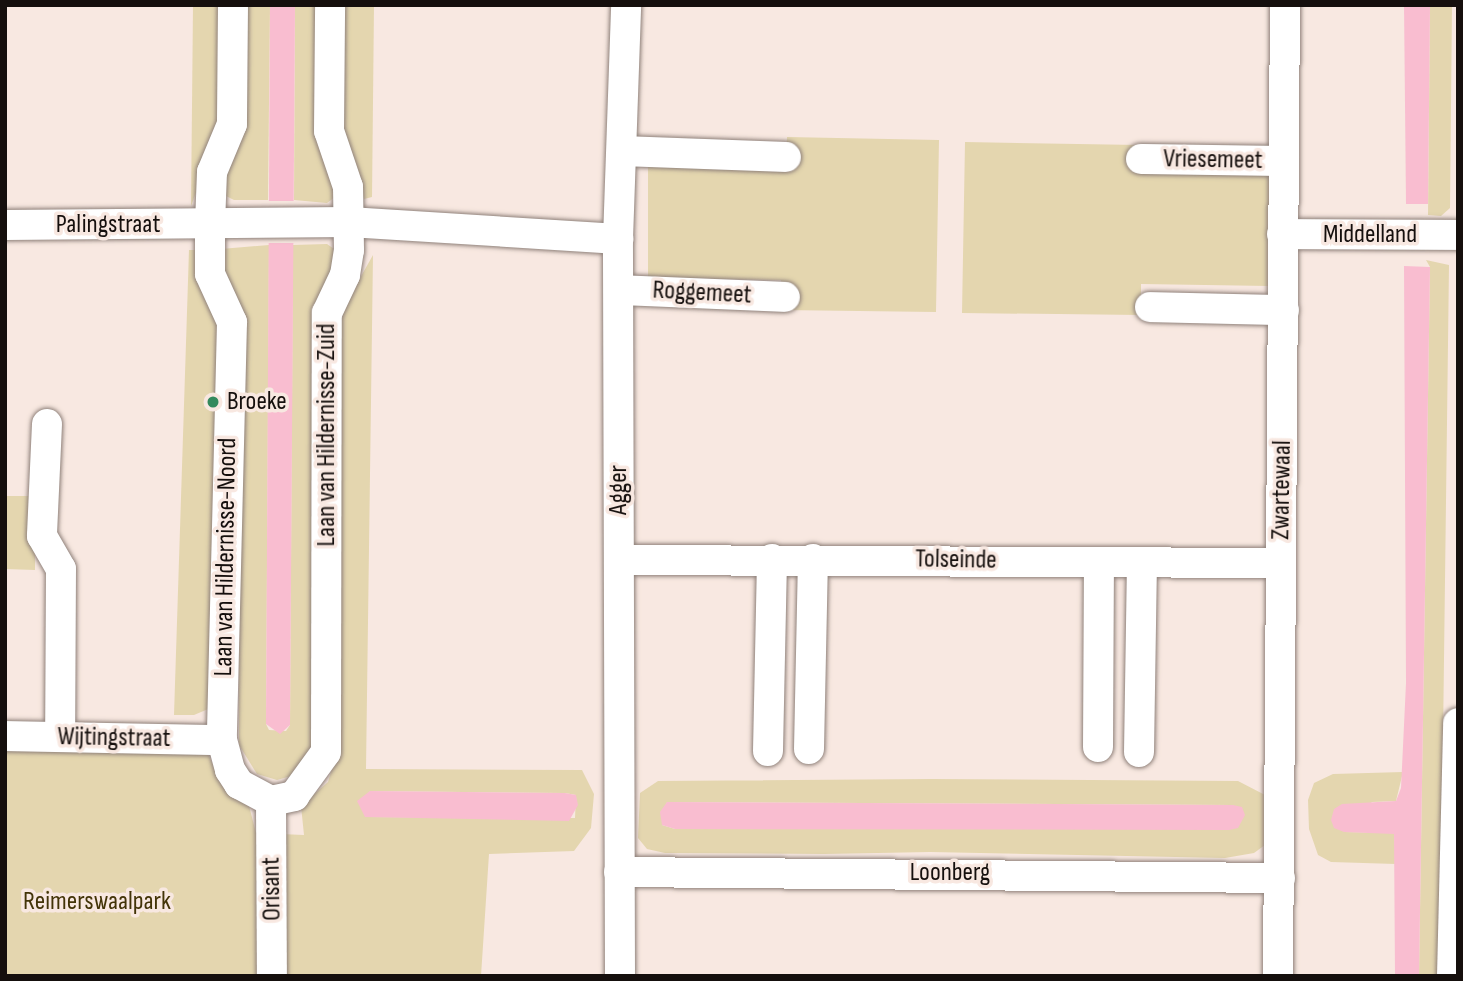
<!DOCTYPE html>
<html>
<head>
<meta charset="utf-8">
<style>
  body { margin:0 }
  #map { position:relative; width:1463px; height:981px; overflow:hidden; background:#f8e8e1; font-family:"Sofia Sans Condensed",sans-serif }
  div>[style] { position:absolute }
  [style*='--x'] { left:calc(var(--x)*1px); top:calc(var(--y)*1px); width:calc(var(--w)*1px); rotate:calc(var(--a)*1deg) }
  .green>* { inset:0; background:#e4d6af }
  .water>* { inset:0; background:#f9bdd0 }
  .pier>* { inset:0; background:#f8e8e1 }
  .roads { filter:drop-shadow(0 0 2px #8f817a) drop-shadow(0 0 2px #8f817a) }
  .minor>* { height:30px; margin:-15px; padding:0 15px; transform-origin:15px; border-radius:15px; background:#fff }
  .dots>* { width:19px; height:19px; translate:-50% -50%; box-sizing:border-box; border:4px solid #f8e8e1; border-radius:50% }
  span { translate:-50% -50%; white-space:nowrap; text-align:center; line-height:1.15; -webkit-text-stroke:7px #f8e8e1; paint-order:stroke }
  .street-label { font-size:26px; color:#150f0d }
  .poi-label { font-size:26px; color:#150f0d }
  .left { translate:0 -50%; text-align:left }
  .park-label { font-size:26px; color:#433408 }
  .frame { position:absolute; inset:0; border:7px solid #150f0d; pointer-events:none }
</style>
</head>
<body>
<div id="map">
  <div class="green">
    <div style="clip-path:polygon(193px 5px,223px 5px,222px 88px,214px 144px,191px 206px)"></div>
    <div style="clip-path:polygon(244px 5px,270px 5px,268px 200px,234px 200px,222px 194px)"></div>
    <div style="clip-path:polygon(295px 5px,321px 5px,339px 194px,327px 203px,294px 200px)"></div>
    <div style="clip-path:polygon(343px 5px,374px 5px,372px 197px,364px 199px,342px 130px)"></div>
    <div style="clip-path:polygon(1430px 5px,1452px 5px,1450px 208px,1441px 216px,1428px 215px)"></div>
    <div style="clip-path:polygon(787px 137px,939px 140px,936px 312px,781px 310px,781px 280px,648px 278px,648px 161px,786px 166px)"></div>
    <div style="clip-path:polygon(965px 142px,1139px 145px,1269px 174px,1269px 286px,1141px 284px,1141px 315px,962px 313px)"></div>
    <div style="clip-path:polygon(327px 244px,337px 251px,316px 745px,298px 774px,277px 780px,257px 774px,239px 745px,240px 316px,225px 285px,221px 249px,269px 245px,266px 724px,269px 730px,286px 731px,290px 725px,293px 245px)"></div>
    <div style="clip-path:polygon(189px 250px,202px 250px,219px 313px,213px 707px,194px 715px,174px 715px)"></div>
    <div style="clip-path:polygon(evenodd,373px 255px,366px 769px,582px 770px,594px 794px,591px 828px,574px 851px,489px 854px,481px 976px,5px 976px,5px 742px,206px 750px,215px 769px,248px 802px,256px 833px,304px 835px,301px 806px,328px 782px,337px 752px,341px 323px,345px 305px,373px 255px,370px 791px,565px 793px,576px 795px,575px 818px,365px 817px,370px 791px)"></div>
    <div style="clip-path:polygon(1426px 260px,1449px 265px,1440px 976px,1419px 976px,1430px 267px)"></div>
    <div style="clip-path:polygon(5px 496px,35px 496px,35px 570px,5px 569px)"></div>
    <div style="clip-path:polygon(1403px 772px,1396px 801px,1372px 802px,1344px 832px,1394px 833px,1396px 864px,1331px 862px,1318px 855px,1309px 829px,1308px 800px,1314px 783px,1333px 774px)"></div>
    <div style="clip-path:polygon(evenodd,932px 779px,1238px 781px,1265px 795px,1265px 845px,1254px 853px,1225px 858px,930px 852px,824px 854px,665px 853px,647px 849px,638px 838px,640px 793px,658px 781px,932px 779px,667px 802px,1233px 805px,1238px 828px,675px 829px,662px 825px,667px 802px)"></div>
  </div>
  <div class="water">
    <div style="clip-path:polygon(270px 5px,295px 5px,290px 725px,280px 734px,266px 724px)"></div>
    <div style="clip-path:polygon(1404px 5px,1430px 5px,1428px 204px,1406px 204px)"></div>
    <div style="clip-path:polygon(1404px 266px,1430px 267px,1419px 976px,1395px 976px,1394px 834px,1344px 832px,1334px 828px,1331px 820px,1334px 809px,1342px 804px,1396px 801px,1401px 788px,1406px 683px)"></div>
    <div style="clip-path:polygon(370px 791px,565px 793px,576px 795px,578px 805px,569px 821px,365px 817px,357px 801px)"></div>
    <div style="clip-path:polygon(667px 802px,1233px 805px,1242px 807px,1245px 815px,1238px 828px,1229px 830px,675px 829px,662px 825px,660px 812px)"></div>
  </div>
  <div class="pier">
    <div style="clip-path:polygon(264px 201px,297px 201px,297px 243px,265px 243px)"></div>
  </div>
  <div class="roads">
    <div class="minor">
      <div style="--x:233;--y:5;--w:119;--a:90.5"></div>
      <div style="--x:232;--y:124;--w:52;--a:112.6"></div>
      <div style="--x:212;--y:172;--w:51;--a:92.2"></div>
      <div style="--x:210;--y:223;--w:51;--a:90"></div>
      <div style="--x:210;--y:274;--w:53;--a:65.4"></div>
      <div style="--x:232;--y:322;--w:418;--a:91.4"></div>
      <div style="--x:222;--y:740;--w:31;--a:75"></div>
      <div style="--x:230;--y:770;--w:17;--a:57"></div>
      <div style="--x:239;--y:784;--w:36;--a:28"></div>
      <div style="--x:623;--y:151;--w:163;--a:2.1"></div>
      <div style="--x:1141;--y:159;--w:143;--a:0.8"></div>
      <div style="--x:5;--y:225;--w:344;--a:-0.5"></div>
      <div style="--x:349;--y:222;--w:270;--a:3.6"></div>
      <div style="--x:1282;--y:234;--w:176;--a:0.3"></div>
      <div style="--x:619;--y:290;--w:166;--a:2.4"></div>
      <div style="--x:1150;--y:307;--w:134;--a:1.3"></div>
      <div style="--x:47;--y:424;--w:112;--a:92.6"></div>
      <div style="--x:42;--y:536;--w:38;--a:60"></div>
      <div style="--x:61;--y:569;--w:168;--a:90.3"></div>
      <div style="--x:619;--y:560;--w:662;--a:0.26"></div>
      <div style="--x:5;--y:736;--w:217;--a:1.1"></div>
      <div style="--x:1098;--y:747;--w:185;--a:-89.7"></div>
      <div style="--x:809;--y:749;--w:190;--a:-88.8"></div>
      <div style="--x:768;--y:751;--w:192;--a:-88.8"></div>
      <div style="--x:1139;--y:752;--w:190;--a:-89.1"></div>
      <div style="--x:271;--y:801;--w:24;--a:-12"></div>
      <div style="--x:294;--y:796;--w:54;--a:-54"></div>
      <div style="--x:326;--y:752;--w:439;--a:-89.9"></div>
      <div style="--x:327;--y:313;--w:42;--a:-64.7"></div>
      <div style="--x:345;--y:275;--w:25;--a:-81"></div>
      <div style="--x:349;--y:250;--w:63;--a:-90.9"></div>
      <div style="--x:348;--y:187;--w:59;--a:-108.7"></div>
      <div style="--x:329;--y:131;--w:126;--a:-89.5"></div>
      <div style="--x:271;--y:801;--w:175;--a:89.7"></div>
      <div style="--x:619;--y:872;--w:661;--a:0.52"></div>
      <div style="--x:620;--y:976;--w:737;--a:-90.16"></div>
      <div style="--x:618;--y:239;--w:234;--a:-88"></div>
      <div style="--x:1278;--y:976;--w:971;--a:-89.59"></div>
      <div style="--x:1452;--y:976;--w:253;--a:-88.6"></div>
    </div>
  </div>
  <div class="dots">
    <div style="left:213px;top:402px;background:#33895d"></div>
  </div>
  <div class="street-label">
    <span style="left:1213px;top:160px;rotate:1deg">Vriesemeet</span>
    <span style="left:108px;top:225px">Palingstraat</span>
    <span style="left:1370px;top:235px">Middelland</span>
    <span style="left:702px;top:293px;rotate:3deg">Roggemeet</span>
    <span style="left:327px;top:435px;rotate:-90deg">Laan van Hildernisse-Zuid</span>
    <span style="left:619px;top:490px;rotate:-90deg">Agger</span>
    <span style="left:1282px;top:490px;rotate:-89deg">Zwartewaal</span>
    <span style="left:226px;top:557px;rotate:-89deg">Laan van Hildernisse-Noord</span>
    <span style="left:956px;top:560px;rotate:1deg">Tolseinde</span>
    <span style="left:114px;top:738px;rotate:1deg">Wijtingstraat</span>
    <span style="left:950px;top:873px">Loonberg</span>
    <span style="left:272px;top:889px;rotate:-91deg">Orisant</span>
  </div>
  <div class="poi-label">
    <span class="left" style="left:227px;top:402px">Broeke</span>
  </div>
  <div class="park-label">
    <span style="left:97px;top:902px">Reimerswaalpark</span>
  </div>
  <div class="frame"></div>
</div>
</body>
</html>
